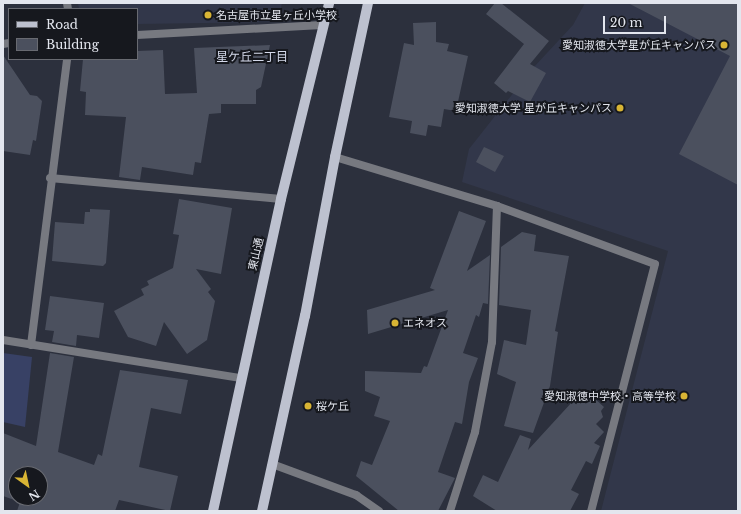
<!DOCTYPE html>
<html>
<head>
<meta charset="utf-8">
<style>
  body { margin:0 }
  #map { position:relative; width:741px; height:514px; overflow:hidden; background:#2c303d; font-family:"Libre Baskerville","Noto Sans JP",serif }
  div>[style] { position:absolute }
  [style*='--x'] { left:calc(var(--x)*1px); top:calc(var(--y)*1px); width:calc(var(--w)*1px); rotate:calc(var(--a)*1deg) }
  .built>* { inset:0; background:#32374a }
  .green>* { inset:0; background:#384165 }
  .building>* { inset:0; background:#4b505e }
  .minor>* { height:8px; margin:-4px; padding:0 4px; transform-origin:4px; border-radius:4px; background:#777980 }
  .primary>* { height:10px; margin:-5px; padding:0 5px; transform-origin:5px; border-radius:5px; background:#bdc1cf }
  .dots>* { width:11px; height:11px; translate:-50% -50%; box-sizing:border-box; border:2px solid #16181e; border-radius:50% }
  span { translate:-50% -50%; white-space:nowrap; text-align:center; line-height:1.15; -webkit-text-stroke:4px #16181e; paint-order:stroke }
  .poi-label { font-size:11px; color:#e3e6ee }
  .left { translate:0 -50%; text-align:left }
  .right { translate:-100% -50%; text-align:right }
  .street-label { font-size:11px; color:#e3e6ee }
  .neighbourhood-label { font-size:12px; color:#d4d9ea }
  .frame { position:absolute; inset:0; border:4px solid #e3e6ee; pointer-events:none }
  .legend { position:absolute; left:8px; top:8px; width:130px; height:52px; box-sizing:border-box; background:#16181e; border:1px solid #686a71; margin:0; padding:5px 7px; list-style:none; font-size:12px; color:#e3e6ee }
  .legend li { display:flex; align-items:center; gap:8px; height:20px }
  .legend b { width:20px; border:1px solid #686a71 }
  .north { position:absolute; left:8px; top:466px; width:40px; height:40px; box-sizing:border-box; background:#16181e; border:1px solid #686a71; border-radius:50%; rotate:147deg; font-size:11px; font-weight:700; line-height:16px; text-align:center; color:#e3e6ee }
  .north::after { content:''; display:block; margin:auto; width:14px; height:18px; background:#d8b434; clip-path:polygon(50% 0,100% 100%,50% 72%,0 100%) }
  .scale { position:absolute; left:603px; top:16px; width:63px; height:18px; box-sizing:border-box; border:2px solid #e3e6ee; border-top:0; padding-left:5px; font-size:12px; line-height:14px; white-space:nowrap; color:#e3e6ee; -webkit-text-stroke:3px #16181e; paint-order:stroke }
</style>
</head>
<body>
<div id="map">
  <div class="built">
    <div style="clip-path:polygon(78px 3px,282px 3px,278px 22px,137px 24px,137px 9px,79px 9px)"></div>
    <div style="clip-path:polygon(585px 3px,738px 3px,738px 511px,601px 511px,668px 251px,462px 182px,469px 149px,533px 68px,573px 25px)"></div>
  </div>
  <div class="green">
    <div style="clip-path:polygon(3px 353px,32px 357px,25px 427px,3px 422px)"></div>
  </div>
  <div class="building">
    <div style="clip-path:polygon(495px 3px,501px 3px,549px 41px,530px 64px,546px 73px,530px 102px,508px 91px,506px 93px,494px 83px,524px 44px,486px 14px)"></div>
    <div style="clip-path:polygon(628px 3px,738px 3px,738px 185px,679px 154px,730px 56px)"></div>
    <div style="clip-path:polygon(436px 22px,436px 42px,449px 44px,447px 51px,468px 56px,456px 111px,444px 109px,441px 127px,428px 125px,426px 136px,410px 133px,412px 121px,389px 117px,404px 43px,414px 45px,413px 23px)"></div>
    <div style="clip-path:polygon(270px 45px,261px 87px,256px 90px,256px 104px,221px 104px,221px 113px,209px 114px,201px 163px,195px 162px,193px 175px,142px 167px,140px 180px,119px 177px,126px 117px,85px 115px,86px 92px,80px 91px,83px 59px,137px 59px,137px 51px,163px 50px,165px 94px,197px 93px,194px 48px)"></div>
    <div style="clip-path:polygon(3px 55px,30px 95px,37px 96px,42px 101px,36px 141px,33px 140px,30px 155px,3px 151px)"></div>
    <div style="clip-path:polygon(484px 147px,504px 156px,495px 172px,476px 162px)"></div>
    <div style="clip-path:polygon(179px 199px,232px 208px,221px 274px,196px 269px,211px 289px,208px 292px,215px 301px,207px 340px,187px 354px,164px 322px,156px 346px,128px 337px,114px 311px,144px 295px,141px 289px,149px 285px,147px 281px,173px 268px,179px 235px,173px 234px)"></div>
    <div style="clip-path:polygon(90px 209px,110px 210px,106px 263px,103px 266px,52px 261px,55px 222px,84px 224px,85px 212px,90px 212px)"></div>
    <div style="clip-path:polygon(459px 211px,486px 221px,467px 271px,490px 255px,488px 304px,483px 303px,479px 317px,476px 315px,463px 353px,478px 358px,469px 382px,462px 424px,455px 422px,438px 472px,455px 478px,438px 511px,399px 511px,356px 476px,361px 461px,372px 465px,390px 421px,374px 416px,380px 397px,365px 391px,365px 371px,421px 373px,424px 366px,427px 367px,448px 310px,368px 334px,367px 310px,435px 290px,430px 288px)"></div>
    <div style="clip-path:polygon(522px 232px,536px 235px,534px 251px,569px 256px,555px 331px,558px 332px,550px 386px,533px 433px,504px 426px,516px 382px,497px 374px,504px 340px,526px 345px,531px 310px,499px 305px,501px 247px)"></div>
    <div style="clip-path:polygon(50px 296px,104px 303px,99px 338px,77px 335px,76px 346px,52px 342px,54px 331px,45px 330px)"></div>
    <div style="clip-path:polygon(evenodd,50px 353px,74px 357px,58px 452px,94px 465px,98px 454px,102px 456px,120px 370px,188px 380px,181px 414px,151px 408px,139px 467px,178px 476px,170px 511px,119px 500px,115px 511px,17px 511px,20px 502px,3px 496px,3px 433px,36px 446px,50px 353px,16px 474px,40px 474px,40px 498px,16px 498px,16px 474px)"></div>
    <div style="clip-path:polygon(584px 389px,604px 407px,601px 411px,603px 417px,596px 424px,604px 432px,594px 443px,600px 446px,592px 464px,586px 461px,571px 490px,579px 494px,570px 511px,497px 511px,473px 496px,483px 475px,498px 482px,520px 435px,531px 439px,528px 450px)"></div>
  </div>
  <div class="minor">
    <div style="--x:67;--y:3;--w:6;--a:81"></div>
    <div style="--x:137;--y:35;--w:185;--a:-3.1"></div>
    <div style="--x:3;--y:44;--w:6;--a:-9"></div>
    <div style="--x:335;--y:157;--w:169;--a:16.8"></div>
    <div style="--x:497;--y:206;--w:168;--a:20.2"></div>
    <div style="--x:655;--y:264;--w:255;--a:104.5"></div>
    <div style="--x:50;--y:178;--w:232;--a:5.2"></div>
    <div style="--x:3;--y:340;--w:241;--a:9.1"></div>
    <div style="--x:31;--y:345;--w:288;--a:-82.8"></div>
    <div style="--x:272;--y:464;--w:90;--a:20.3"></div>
    <div style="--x:356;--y:495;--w:28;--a:35"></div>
    <div style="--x:450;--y:511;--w:83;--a:-72.4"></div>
    <div style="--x:475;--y:432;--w:92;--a:-79.3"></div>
    <div style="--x:492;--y:342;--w:136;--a:-87.9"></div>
  </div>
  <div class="primary">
    <div style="--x:213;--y:511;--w:319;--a:-77.7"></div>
    <div style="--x:281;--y:199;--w:202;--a:-76.2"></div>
    <div style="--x:262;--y:511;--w:200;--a:-77.6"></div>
    <div style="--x:305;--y:316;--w:162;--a:-79.3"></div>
    <div style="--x:335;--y:157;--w:157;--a:-77.9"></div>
  </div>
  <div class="dots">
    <div style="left:208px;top:15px;background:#d8b434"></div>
    <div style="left:724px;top:45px;background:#d8b434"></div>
    <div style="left:620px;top:108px;background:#d8b434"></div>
    <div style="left:395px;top:323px;background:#d8b434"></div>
    <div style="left:684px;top:396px;background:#d8b434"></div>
    <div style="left:308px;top:406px;background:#d8b434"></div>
  </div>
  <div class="poi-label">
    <span class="left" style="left:216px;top:15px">名古屋市立星ヶ丘小学校</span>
    <span class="right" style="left:716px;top:45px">愛知淑徳大学星が丘キャンパス</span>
    <span class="right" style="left:612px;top:108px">愛知淑徳大学 星が丘キャンパス</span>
    <span class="left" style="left:403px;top:323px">エネオス</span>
    <span class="right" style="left:676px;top:396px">愛知淑徳中学校・高等学校</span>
    <span class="left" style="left:316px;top:406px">桜ケ丘</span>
  </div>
  <div class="street-label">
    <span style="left:256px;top:254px;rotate:-77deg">東山通</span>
  </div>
  <div class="neighbourhood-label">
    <span style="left:252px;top:57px">星ケ丘二丁目</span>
  </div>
  <div class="frame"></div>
  <ul class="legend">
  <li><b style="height:5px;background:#bdc1cf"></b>Road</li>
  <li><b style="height:11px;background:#4b505e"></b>Building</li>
  </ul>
  <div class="north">N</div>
  <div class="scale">20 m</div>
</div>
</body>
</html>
